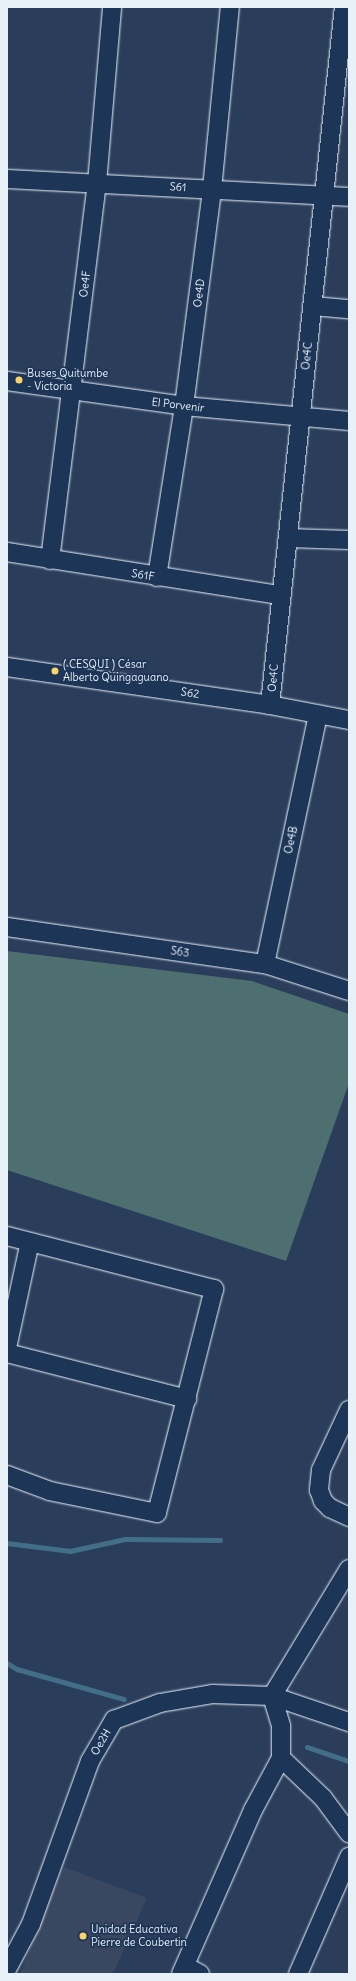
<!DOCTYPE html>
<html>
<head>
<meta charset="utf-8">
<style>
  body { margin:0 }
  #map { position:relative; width:356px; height:1981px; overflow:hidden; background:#2a3d5b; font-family:Delius,sans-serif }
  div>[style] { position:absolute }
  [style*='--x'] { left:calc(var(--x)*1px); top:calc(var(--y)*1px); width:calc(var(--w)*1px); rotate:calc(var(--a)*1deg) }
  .built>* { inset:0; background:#3a4760 }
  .green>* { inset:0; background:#4e6f70 }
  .stream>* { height:4.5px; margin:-2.25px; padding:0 2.25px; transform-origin:2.25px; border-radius:2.25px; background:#426e87 }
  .roads { filter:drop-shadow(0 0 1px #e8f1f8) drop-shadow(0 0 1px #e8f1f8) }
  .minor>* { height:18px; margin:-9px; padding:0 9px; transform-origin:9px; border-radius:9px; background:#1d3557 }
  .dots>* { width:11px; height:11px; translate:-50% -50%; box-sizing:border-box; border:2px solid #1d3557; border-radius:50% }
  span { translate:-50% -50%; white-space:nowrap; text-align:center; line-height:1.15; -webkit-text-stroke:3.5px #1d3557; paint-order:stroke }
  .street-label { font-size:11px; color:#e8f1f8 }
  .poi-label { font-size:11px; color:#e8f1f8 }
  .left { translate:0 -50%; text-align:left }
  .frame { position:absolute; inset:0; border:8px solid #e8f1f8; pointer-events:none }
</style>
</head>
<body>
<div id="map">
  <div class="built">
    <div style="clip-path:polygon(64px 1867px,147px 1898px,113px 1974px,20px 1974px)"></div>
  </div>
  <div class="green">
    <div style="clip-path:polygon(7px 951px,252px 981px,349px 1014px,349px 1083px,286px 1261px,7px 1170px)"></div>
  </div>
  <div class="stream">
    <div style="--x:7;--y:1543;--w:64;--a:7.2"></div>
    <div style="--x:70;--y:1551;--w:56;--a:-12.3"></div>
    <div style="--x:125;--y:1539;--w:95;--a:0.6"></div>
    <div style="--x:7;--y:1663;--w:12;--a:31"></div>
    <div style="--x:17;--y:1669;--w:111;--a:15.7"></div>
    <div style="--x:307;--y:1747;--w:44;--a:18.4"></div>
  </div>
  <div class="roads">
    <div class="minor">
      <div style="--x:7;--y:179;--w:342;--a:3"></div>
      <div style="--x:313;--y:306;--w:36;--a:5"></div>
      <div style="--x:7;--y:381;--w:179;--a:8"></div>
      <div style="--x:184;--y:406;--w:166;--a:5.2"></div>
      <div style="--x:288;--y:538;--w:61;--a:1.9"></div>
      <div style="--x:7;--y:552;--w:276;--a:9"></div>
      <div style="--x:50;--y:560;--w:380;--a:-82.9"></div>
      <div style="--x:97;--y:183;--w:177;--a:-85.1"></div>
      <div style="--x:157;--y:577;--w:173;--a:-81"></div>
      <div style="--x:184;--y:406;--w:219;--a:-82.6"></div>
      <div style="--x:212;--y:189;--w:183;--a:-84.4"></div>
      <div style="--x:7;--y:667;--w:266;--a:8.2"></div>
      <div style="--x:270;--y:705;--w:80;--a:10.8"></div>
      <div style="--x:270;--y:705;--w:702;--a:-83.95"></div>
      <div style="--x:7;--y:927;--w:261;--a:8.2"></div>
      <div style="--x:265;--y:964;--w:88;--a:17.8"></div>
      <div style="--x:265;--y:964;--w:255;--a:-78"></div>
      <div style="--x:7;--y:1236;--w:214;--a:14.4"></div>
      <div style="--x:214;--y:1289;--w:231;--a:104.3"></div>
      <div style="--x:157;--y:1513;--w:109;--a:-168.4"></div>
      <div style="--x:50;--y:1491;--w:46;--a:-159.6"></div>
      <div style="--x:7;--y:1348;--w:108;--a:-77.8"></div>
      <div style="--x:7;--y:1353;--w:186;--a:14.3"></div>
      <div style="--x:349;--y:1410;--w:66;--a:115"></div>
      <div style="--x:321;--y:1470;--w:20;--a:96"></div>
      <div style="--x:319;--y:1490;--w:12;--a:70"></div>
      <div style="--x:323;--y:1501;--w:10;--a:45"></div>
      <div style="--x:330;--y:1508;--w:21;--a:25"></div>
      <div style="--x:349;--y:1569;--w:149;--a:121.2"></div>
      <div style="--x:272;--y:1696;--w:31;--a:73"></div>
      <div style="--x:281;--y:1726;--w:32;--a:90"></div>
      <div style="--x:281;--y:1758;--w:58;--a:43.6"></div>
      <div style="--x:323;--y:1798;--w:44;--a:53.4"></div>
      <div style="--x:185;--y:1966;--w:17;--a:28"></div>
      <div style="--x:7;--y:1969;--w:51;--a:-61.9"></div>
      <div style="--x:31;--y:1924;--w:173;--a:-70.1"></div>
      <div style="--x:90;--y:1761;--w:48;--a:-59.7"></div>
      <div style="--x:114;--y:1720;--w:49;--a:-20.3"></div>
      <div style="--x:160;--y:1703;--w:54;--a:-9.6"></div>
      <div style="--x:213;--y:1694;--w:59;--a:1.9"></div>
      <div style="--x:272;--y:1696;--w:81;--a:18.7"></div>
      <div style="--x:181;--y:1974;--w:179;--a:-66.3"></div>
      <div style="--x:253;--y:1810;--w:59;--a:-61.7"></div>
      <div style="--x:298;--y:1974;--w:128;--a:-66.4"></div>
    </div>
  </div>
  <div class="dots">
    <div style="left:19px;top:380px;background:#ffd166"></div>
    <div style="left:55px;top:671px;background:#ffd166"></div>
    <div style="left:83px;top:1936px;background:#ffd166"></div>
  </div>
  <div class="street-label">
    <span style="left:178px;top:187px;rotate:3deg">S61</span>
    <span style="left:85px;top:284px;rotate:-83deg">Oe4F</span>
    <span style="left:199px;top:293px;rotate:-83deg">Oe4D</span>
    <span style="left:307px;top:356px;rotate:-84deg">Oe4C</span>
    <span style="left:178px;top:405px;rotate:7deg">El Porvenir</span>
    <span style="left:143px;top:575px;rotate:9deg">S61F</span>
    <span style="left:273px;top:678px;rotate:-85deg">Oe4C</span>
    <span style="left:190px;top:693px;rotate:8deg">S62</span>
    <span style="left:291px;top:840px;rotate:-78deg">Oe4B</span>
    <span style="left:180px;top:952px;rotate:8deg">S63</span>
    <span style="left:101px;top:1742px;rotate:-60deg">Oe2H</span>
  </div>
  <div class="poi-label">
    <span class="left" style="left:27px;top:380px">Buses Quitumbe<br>- Victoria</span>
    <span class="left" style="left:63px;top:671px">( CESQUI ) César<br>Alberto Quingaguano</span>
    <span class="left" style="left:91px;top:1936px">Unidad Educativa<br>Pierre de Coubertin</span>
  </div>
  <div class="frame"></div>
</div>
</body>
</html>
